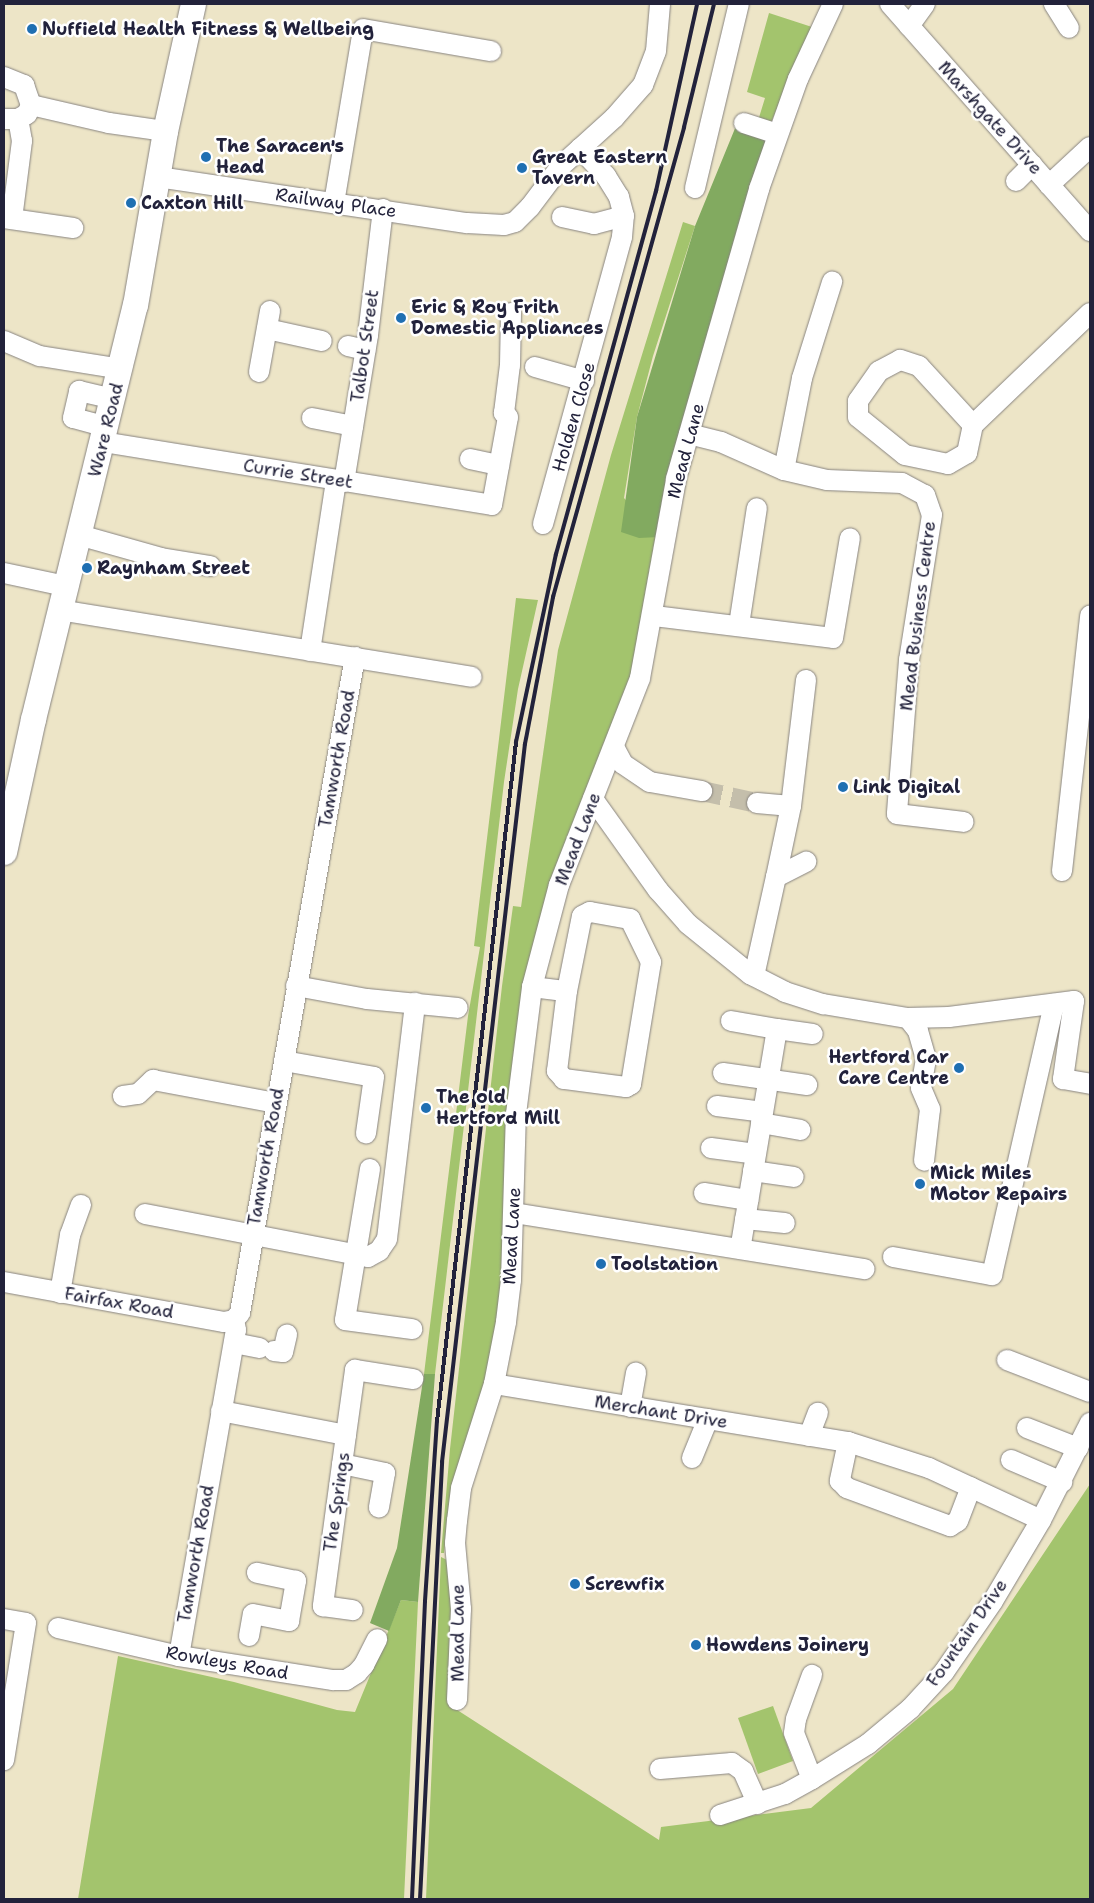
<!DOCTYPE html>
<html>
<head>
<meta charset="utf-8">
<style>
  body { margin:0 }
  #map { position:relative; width:1094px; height:1903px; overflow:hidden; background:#ede5c7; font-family:"Shantell Sans",sans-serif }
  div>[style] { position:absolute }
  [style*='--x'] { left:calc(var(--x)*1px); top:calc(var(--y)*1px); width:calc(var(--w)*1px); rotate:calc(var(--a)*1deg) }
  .green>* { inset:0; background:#a3c46d }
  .forest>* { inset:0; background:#82aa60 }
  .minor-tunnel>* { height:20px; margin-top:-10px; transform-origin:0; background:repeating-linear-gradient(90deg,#c4beab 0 20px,transparent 0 30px) }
  .roads { filter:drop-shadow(0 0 1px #888481) drop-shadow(0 0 1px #888481) }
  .minor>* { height:20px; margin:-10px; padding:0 10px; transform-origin:10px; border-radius:10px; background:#fff }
  .major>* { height:25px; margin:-12.5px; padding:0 12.5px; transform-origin:12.5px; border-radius:12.5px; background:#fff }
  .rail>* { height:4px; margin:-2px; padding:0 2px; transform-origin:2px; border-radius:2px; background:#22223b }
  .dots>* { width:14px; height:14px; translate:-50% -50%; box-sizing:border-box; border:2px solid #fff; border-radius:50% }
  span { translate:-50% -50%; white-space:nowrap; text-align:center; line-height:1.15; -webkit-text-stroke:5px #fff; paint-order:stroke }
  .poi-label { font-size:18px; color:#22223b; font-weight:700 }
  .left { translate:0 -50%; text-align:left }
  .right { translate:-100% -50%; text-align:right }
  .street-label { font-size:18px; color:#22223b }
  .frame { position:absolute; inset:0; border:5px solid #22223b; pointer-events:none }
</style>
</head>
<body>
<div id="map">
  <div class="green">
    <div style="clip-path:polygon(769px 13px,812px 27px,770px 125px,757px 124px,765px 98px,747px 92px)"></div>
    <div style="clip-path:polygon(683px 222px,695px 226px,653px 356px,637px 417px,624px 498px,659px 537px,638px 658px,542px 915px,493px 1362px,452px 1484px,444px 1553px,441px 1553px,450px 1449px,502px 986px,513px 906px,521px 907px,558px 650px,611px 455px)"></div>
    <div style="clip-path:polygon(516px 598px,538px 600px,518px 689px,504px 782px,435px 1374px,424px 1374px,468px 1016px,480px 947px,474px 946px)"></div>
    <div style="clip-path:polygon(1090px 1484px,1090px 1899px,426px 1899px,441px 1557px,449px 1561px,452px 1545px,451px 1706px,659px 1840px,661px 1827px,811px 1808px,953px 1689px)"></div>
    <div style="clip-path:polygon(401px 1600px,418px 1602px,404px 1899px,78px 1899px,118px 1656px,234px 1682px,337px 1710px,355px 1712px)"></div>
    <div style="clip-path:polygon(773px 1706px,793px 1761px,758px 1774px,738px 1718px)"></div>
  </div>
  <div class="forest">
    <div style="clip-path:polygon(736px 126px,766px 139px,684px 428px,659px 537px,639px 538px,621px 532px,637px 417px,695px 226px)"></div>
    <div style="clip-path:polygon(424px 1374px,435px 1374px,418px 1602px,401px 1600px,389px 1631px,370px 1623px,397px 1548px)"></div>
  </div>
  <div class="minor-tunnel">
    <div style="--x:702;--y:791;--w:56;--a:12.3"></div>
  </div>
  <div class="roads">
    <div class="minor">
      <div style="--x:890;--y:4;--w:303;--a:48.6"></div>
      <div style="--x:1054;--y:4;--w:28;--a:58"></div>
      <div style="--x:909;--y:26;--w:27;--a:-54"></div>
      <div style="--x:4;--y:77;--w:22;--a:22"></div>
      <div style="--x:24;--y:85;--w:21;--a:71"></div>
      <div style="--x:31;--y:105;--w:10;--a:114"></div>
      <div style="--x:27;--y:114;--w:10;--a:151"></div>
      <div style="--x:18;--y:119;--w:14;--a:180"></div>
      <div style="--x:31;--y:105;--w:80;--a:13"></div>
      <div style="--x:109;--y:123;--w:57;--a:8.1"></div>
      <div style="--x:744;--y:123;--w:35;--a:18"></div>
      <div style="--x:158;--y:177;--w:312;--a:8.5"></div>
      <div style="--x:467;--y:223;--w:37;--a:3"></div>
      <div style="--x:504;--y:225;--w:11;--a:-15"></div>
      <div style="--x:515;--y:222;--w:21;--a:-45"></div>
      <div style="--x:530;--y:207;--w:51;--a:-52.9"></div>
      <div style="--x:561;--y:166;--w:72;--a:-42.2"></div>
      <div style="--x:614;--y:118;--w:44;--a:-48.7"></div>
      <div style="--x:643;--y:85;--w:36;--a:-69"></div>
      <div style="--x:656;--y:51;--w:47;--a:-85.1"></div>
      <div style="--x:1016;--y:181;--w:23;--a:-45"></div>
      <div style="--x:1049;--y:185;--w:56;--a:-42.8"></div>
      <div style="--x:695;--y:188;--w:189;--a:-76.6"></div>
      <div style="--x:334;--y:203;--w:176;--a:-80.5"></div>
      <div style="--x:363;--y:29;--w:130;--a:9.8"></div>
      <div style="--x:562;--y:217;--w:33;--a:12"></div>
      <div style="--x:594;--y:224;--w:31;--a:-15"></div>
      <div style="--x:4;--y:218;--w:70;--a:8.2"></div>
      <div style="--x:12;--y:219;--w:79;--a:-82.7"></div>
      <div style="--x:22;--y:141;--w:22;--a:-100"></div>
      <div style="--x:267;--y:329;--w:56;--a:12.3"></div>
      <div style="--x:4;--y:341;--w:39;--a:23"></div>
      <div style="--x:40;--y:356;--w:82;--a:9.1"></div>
      <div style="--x:348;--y:346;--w:18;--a:13"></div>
      <div style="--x:535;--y:367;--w:51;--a:15.9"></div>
      <div style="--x:259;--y:372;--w:62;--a:-79.8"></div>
      <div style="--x:312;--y:418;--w:42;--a:11"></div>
      <div style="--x:973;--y:425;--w:80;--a:-132.5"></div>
      <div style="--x:919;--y:366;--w:20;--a:-162"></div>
      <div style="--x:900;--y:360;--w:24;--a:152"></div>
      <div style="--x:879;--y:371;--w:37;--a:125"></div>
      <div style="--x:858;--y:401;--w:16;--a:90"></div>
      <div style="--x:858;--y:417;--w:60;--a:39"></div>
      <div style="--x:905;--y:455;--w:44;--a:11.8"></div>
      <div style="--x:948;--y:464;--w:22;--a:-30"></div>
      <div style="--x:967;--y:453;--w:29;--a:-78"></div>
      <div style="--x:973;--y:425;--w:162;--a:-43.7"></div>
      <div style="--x:107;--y:427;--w:35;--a:-165"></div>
      <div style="--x:73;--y:418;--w:28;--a:-77"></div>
      <div style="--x:79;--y:391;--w:35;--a:13"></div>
      <div style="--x:689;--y:434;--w:33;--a:14"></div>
      <div style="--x:721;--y:442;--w:69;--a:24"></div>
      <div style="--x:784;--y:470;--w:44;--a:13.1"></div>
      <div style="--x:827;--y:480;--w:75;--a:2.3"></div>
      <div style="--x:902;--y:483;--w:26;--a:28"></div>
      <div style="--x:925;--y:495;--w:21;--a:71"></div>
      <div style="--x:932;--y:515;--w:147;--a:99"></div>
      <div style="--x:909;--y:660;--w:154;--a:94.5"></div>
      <div style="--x:897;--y:814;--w:67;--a:6.8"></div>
      <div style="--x:103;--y:442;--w:394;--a:9.2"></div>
      <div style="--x:492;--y:505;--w:89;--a:-79.7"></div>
      <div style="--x:508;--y:417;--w:6;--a:-135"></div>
      <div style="--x:504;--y:413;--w:48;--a:-82.9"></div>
      <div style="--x:510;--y:365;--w:52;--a:-88.9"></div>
      <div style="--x:470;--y:459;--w:30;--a:12"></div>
      <div style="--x:784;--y:470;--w:94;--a:-78.9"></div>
      <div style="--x:802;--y:378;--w:101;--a:-72.6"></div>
      <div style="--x:344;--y:482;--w:149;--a:-80.7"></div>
      <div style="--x:368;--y:335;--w:127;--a:-83.2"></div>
      <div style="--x:543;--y:524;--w:298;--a:-74.6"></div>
      <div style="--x:622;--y:237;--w:21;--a:-85"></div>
      <div style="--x:624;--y:216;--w:20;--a:-105"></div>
      <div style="--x:619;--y:197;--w:25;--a:-122"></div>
      <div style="--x:606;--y:176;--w:38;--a:-133"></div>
      <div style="--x:79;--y:535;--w:85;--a:15.7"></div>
      <div style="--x:161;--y:558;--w:50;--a:9.3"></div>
      <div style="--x:4;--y:573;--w:62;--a:12"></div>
      <div style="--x:59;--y:610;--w:418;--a:9.2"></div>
      <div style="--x:654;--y:616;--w:180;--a:7"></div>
      <div style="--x:833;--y:638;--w:101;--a:-80.4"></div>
      <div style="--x:739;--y:625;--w:118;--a:-81.3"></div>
      <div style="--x:310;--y:651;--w:172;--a:-81.3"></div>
      <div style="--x:614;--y:747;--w:19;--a:62"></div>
      <div style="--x:623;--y:764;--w:32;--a:34"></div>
      <div style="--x:650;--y:782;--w:53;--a:9.8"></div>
      <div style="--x:593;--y:799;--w:112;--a:54.5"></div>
      <div style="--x:658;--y:890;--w:45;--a:48.6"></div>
      <div style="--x:688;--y:924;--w:80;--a:38.9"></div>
      <div style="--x:750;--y:974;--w:39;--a:27"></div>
      <div style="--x:785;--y:992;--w:40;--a:18"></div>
      <div style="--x:823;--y:1004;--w:86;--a:9.4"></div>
      <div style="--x:908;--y:1018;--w:41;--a:-1.4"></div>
      <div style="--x:949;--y:1017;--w:126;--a:-7.3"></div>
      <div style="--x:1074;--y:1001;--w:79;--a:98"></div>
      <div style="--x:1063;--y:1079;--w:27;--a:10"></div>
      <div style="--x:757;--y:803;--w:34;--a:5"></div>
      <div style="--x:791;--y:806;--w:73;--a:101.9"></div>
      <div style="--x:791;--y:806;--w:127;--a:-83.2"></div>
      <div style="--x:1062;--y:871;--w:257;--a:-83.7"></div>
      <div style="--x:754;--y:976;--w:101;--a:-77.5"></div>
      <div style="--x:776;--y:877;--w:34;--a:-27"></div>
      <div style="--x:296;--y:986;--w:72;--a:10.4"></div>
      <div style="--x:367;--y:999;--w:91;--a:5.6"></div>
      <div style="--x:532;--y:987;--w:35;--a:7"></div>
      <div style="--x:567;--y:991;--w:76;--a:-78.7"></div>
      <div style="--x:582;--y:916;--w:9;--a:-27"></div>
      <div style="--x:590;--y:912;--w:41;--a:9.9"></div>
      <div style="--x:630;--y:919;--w:48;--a:64"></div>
      <div style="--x:651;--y:962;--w:124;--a:99.3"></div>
      <div style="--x:631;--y:1084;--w:6;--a:149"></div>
      <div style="--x:626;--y:1087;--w:63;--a:-172.6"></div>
      <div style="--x:564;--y:1079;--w:11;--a:-131"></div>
      <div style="--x:557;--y:1071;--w:81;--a:-82.9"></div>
      <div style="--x:908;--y:1018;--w:16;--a:52"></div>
      <div style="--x:918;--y:1031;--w:29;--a:74"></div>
      <div style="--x:926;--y:1059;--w:29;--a:100"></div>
      <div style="--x:921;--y:1088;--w:23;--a:67"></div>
      <div style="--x:930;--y:1109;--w:52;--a:96.6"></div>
      <div style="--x:731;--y:1021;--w:47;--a:9.9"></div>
      <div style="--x:777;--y:1029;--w:223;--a:99.5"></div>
      <div style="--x:777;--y:1029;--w:36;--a:8"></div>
      <div style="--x:284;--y:1061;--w:91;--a:10.1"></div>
      <div style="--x:374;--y:1077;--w:57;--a:98.1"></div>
      <div style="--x:723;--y:1073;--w:85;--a:8.1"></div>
      <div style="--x:123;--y:1096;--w:15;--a:-8"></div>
      <div style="--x:138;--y:1094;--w:21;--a:-43"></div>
      <div style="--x:153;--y:1080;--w:125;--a:10.6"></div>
      <div style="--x:717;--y:1106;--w:46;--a:7.4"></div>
      <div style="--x:761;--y:1123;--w:40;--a:10"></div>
      <div style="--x:711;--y:1148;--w:45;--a:7.6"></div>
      <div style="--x:370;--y:1169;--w:153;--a:99.4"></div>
      <div style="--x:345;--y:1320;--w:68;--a:7.7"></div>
      <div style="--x:753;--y:1171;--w:41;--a:8.3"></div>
      <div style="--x:704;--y:1193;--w:45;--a:9"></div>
      <div style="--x:514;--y:1213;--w:355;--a:9.1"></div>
      <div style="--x:145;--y:1214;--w:227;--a:10.9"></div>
      <div style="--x:368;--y:1257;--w:13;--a:-29"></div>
      <div style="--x:379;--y:1251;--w:14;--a:-56"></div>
      <div style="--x:387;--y:1239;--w:238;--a:-83.2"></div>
      <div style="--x:745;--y:1219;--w:40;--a:5.7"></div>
      <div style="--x:893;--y:1257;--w:101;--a:10.3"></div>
      <div style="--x:992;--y:1275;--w:278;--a:-77.1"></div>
      <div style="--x:4;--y:1282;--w:224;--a:10.3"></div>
      <div style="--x:224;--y:1322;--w:10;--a:-11"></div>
      <div style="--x:60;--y:1293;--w:59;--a:-80.2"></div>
      <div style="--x:70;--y:1235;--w:32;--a:-70"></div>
      <div style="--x:234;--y:1343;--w:26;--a:11"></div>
      <div style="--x:274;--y:1351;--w:9;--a:6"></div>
      <div style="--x:283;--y:1352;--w:18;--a:-77"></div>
      <div style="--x:1007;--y:1360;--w:89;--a:21.1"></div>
      <div style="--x:494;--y:1384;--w:359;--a:9.3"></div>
      <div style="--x:848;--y:1442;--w:85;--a:17.8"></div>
      <div style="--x:929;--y:1468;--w:123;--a:24.9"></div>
      <div style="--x:630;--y:1407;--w:35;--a:-80"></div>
      <div style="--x:221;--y:1411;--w:127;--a:10.9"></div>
      <div style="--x:346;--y:1435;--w:173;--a:97.7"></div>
      <div style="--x:323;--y:1606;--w:30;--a:8"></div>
      <div style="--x:1027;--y:1428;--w:55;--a:21.4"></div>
      <div style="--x:346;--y:1435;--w:66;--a:-82.1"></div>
      <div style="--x:355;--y:1370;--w:59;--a:8.8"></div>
      <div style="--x:809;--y:1436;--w:25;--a:-69"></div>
      <div style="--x:848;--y:1442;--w:40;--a:102"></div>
      <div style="--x:840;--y:1481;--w:10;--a:45"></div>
      <div style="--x:847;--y:1488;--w:110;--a:20.3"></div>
      <div style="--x:950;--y:1526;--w:9;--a:-32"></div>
      <div style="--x:958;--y:1521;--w:36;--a:-69"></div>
      <div style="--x:692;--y:1458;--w:42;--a:-67.7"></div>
      <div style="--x:1011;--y:1460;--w:56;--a:23.3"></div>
      <div style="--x:342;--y:1464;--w:44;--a:11.8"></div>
      <div style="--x:385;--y:1473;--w:35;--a:100"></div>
      <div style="--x:4;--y:1619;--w:22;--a:10"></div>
      <div style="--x:26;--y:1623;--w:139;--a:99.1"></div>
      <div style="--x:58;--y:1628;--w:124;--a:13"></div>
      <div style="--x:179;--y:1656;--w:156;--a:8.9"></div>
      <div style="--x:333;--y:1680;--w:13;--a:0"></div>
      <div style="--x:346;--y:1680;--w:13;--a:-32"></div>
      <div style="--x:357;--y:1673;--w:11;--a:-49"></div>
      <div style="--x:364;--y:1665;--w:29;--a:-63"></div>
      <div style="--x:249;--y:1636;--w:22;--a:-80"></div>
      <div style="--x:253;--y:1614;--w:37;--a:11"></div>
      <div style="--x:289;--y:1621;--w:41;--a:-80.1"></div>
      <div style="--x:296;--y:1581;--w:40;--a:-168"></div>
      <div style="--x:179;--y:1656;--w:331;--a:-80.1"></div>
      <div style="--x:236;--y:1330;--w:10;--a:-101"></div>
      <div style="--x:234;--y:1320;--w:9;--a:-49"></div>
      <div style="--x:240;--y:1313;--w:666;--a:-80.06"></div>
      <div style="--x:457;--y:1700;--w:91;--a:-87.5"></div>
      <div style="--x:461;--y:1609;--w:66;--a:-95.2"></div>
      <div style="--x:455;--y:1543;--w:22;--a:-85"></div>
      <div style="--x:457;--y:1521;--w:33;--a:-83"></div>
      <div style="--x:461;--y:1488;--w:109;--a:-72.4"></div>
      <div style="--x:494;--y:1384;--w:63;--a:-79"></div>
      <div style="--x:506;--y:1322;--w:42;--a:-83.2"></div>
      <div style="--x:511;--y:1280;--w:166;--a:-88.3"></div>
      <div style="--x:516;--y:1114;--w:128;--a:-82.8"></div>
      <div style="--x:532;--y:987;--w:106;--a:-75.2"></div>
      <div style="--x:559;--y:885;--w:222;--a:-68.6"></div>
      <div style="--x:640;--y:678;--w:202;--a:-79.7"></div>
      <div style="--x:676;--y:479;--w:302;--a:-74"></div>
      <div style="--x:759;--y:189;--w:117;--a:-70.5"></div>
      <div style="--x:798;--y:79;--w:83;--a:-65"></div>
      <div style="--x:660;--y:1769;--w:72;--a:-4.8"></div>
      <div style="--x:732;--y:1763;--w:14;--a:36"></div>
      <div style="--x:743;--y:1771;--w:36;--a:66"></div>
      <div style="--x:812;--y:1779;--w:49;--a:-111.4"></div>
      <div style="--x:794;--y:1733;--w:14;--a:-82"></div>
      <div style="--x:796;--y:1719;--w:47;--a:-70"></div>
      <div style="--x:720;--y:1815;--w:68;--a:-17.9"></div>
      <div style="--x:785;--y:1794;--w:31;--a:-29"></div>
      <div style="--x:812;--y:1779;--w:66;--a:-32"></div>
      <div style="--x:868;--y:1744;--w:55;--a:-39.8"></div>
      <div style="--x:910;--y:1709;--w:50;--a:-47.4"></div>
      <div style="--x:944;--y:1672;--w:86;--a:-55.4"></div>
      <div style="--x:993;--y:1601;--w:94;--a:-59.3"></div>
      <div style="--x:1041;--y:1520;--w:109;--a:-63.2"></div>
    </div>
    <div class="major">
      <div style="--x:4;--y:852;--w:136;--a:-77.7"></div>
      <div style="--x:33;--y:719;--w:426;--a:-76.2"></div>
      <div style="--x:135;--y:305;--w:177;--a:-80.2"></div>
      <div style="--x:165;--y:131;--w:130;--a:-77.6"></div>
    </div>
  </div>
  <div class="rail">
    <div style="--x:412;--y:1899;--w:298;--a:-87.5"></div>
    <div style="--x:425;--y:1601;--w:180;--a:-86.2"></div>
    <div style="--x:437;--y:1421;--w:684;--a:-83.36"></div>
    <div style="--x:516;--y:742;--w:192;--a:-78"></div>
    <div style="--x:556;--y:554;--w:377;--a:-74.6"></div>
    <div style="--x:656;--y:191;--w:191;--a:-77.6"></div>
    <div style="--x:420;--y:1899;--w:438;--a:-87.1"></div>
    <div style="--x:442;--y:1462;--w:723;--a:-83.41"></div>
    <div style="--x:525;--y:744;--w:150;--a:-79.2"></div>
    <div style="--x:553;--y:597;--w:488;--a:-74.4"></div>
    <div style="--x:684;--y:127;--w:127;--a:-76.3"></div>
  </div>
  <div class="dots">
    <div style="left:32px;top:29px;background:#1f6fb2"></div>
    <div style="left:206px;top:157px;background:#1f6fb2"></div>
    <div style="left:522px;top:168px;background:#1f6fb2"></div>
    <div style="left:131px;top:203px;background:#1f6fb2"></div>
    <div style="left:401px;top:318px;background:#1f6fb2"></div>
    <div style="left:87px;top:568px;background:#1f6fb2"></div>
    <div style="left:843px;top:787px;background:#1f6fb2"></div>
    <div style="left:959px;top:1068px;background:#1f6fb2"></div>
    <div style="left:426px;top:1108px;background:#1f6fb2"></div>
    <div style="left:920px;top:1184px;background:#1f6fb2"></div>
    <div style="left:601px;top:1264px;background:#1f6fb2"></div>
    <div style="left:575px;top:1584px;background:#1f6fb2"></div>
    <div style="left:696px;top:1645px;background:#1f6fb2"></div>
  </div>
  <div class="poi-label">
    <span class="left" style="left:42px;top:29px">Nuffield Health Fitness &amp; Wellbeing</span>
    <span class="left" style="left:216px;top:157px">The Saracen's<br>Head</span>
    <span class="left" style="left:532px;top:168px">Great Eastern<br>Tavern</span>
    <span class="left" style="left:141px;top:203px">Caxton Hill</span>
    <span class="left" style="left:411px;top:318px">Eric &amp; Roy Frith<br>Domestic Appliances</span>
    <span class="left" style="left:97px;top:568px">Raynham Street</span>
    <span class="left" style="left:853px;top:787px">Link Digital</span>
    <span class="right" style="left:949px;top:1068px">Hertford Car<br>Care Centre</span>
    <span class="left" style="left:436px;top:1108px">The old<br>Hertford Mill</span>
    <span class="left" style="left:930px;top:1184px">Mick Miles<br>Motor Repairs</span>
    <span class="left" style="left:611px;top:1264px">Toolstation</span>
    <span class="left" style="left:585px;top:1584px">Screwfix</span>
    <span class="left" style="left:706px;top:1645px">Howdens Joinery</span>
  </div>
  <div class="street-label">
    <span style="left:990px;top:118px;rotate:48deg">Marshgate Drive</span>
    <span style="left:336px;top:203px;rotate:8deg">Railway Place</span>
    <span style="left:365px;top:346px;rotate:-82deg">Talbot Street</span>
    <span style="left:574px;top:417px;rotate:-74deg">Holden Close</span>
    <span style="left:106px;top:430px;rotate:-76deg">Ware Road</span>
    <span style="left:686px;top:451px;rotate:-75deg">Mead Lane</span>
    <span style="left:298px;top:474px;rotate:9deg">Currie Street</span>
    <span style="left:918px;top:616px;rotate:-83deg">Mead Business Centre</span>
    <span style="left:337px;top:759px;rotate:-80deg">Tamworth Road</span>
    <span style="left:578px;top:839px;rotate:-69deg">Mead Lane</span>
    <span style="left:266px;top:1157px;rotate:-80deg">Tamworth Road</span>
    <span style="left:512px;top:1236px;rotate:-87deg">Mead Lane</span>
    <span style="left:119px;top:1303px;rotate:10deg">Fairfax Road</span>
    <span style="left:661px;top:1412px;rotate:9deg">Merchant Drive</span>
    <span style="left:337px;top:1502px;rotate:-82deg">The Springs</span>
    <span style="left:196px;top:1554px;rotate:-80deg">Tamworth Road</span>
    <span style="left:458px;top:1633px;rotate:-90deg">Mead Lane</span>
    <span style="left:967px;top:1633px;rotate:-55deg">Fountain Drive</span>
    <span style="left:227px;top:1663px;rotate:10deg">Rowleys Road</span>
  </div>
  <div class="frame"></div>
</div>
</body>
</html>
